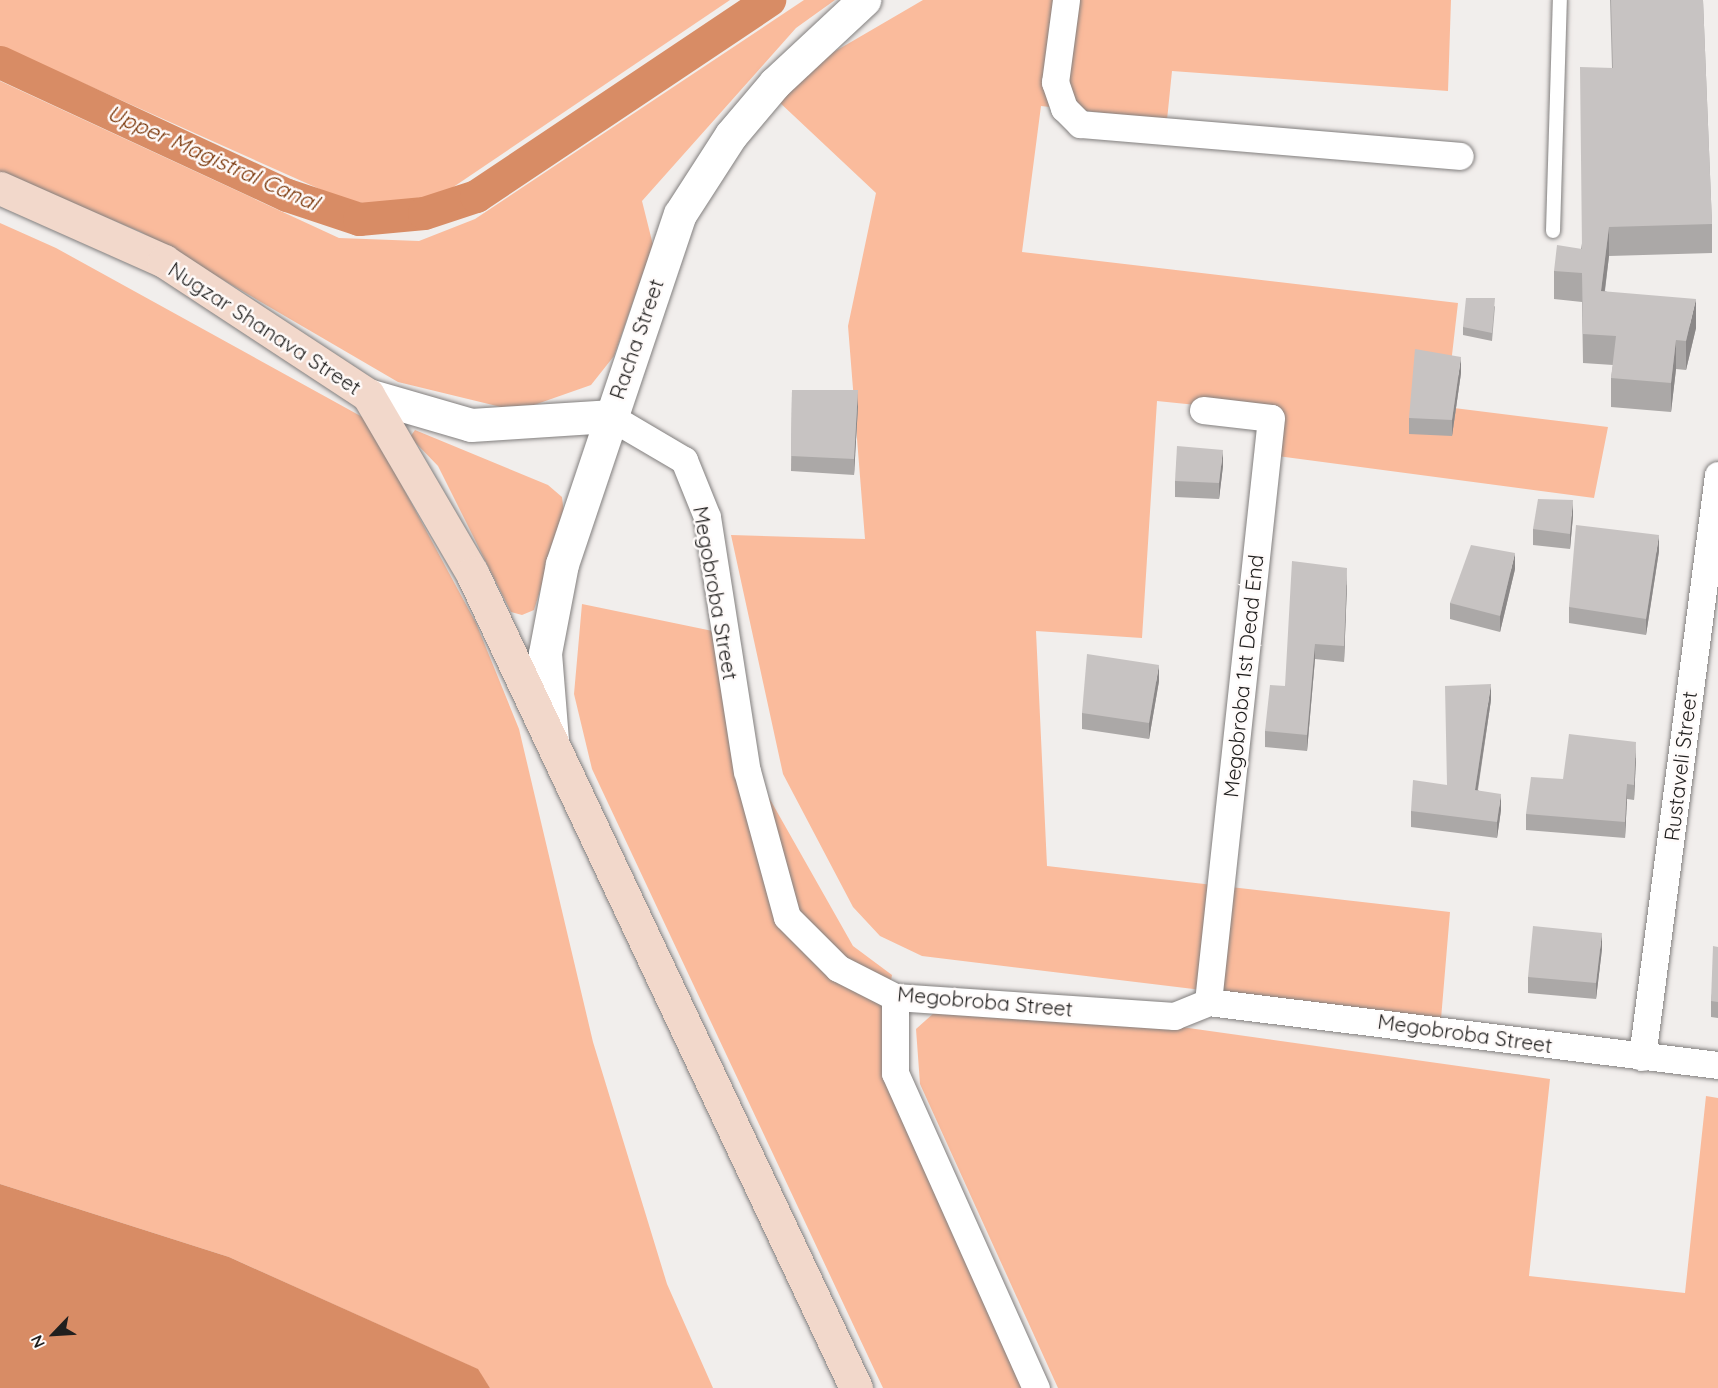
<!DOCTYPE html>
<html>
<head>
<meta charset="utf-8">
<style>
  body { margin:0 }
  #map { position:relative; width:1718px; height:1388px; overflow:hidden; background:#f1eeec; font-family:Quicksand,sans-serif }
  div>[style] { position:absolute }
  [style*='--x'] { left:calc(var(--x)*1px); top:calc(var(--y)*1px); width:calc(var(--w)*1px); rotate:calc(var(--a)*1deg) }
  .green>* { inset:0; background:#fabb9c }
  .water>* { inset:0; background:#d88c65 }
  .canal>* { height:33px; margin:-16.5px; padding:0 16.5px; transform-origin:16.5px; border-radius:16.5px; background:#d88c65 }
  .roads { filter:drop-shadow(0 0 2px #827f7e) drop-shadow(0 0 2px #827f7e) }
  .service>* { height:14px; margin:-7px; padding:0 7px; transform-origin:7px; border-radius:7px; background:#fff }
  .minor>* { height:27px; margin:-13.5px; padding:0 13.5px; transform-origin:13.5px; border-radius:13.5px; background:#fff }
  .tertiary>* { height:33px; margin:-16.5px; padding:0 16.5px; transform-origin:16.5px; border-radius:16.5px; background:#fff }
  .secondary>* { height:33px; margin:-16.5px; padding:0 16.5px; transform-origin:16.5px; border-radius:16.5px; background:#f2d8cb }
  .wall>* { inset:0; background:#aba8a7 }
  .shaded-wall>* { inset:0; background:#8b8888 }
  .building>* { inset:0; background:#c7c3c2 }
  span { translate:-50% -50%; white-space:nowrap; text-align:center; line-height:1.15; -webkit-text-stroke:5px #fffbfa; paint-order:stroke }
  .street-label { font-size:21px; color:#201f1e }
  .water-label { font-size:22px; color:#773204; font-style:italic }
  .north { position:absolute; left:24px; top:1304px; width:60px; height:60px; -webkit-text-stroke:4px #fffbfa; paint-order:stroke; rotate:245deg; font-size:16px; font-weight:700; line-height:24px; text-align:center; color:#201f1e }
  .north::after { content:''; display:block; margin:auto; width:21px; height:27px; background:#201f1e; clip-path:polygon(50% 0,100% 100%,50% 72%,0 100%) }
</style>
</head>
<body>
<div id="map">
  <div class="green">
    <div style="clip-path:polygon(0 0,730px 0,443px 194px,373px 205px,342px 199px,0 46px)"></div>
    <div style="clip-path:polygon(804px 0,835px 0,796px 28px,642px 201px,653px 245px,614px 356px,591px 385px,534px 405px,501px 407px,398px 382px,141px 232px,0 173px,0 81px,339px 238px,419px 241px,475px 219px)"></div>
    <div style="clip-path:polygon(923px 0,1451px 0,1448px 91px,1172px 71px,1167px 120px,1041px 106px,1022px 252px,1458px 303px,1446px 407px,1608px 427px,1594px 498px,1254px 453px,1265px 412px,1157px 401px,1142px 638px,1036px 631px,1047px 866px,1450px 912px,1441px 1019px,922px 956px,880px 936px,853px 907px,783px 774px,731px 535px,865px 539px,848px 326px,876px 193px,777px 100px,827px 56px)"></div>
    <div style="clip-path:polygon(0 223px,56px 248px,366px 419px,476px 623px,519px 729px,593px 1042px,667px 1284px,713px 1388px,490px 1388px,477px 1369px,229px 1257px,0 1184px)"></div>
    <div style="clip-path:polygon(415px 430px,548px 485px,562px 497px,564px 513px,534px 610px,522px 615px,511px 612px,438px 466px,410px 437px)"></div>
    <div style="clip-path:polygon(582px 604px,732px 635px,755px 773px,853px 946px,892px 975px,883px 1026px,1027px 1388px,883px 1388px,592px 769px,574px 694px)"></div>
    <div style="clip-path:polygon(954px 995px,1550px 1079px,1529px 1276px,1685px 1293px,1706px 1096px,1718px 1098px,1718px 1388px,1058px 1388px,920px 1084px,916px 1029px)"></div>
  </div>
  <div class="water">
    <div style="clip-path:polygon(0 1184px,229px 1257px,478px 1369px,490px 1388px,0 1388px)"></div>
  </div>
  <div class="canal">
    <div style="--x:0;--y:62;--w:316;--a:24.9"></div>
    <div style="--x:287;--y:195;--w:76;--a:18.4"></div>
    <div style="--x:359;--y:219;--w:65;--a:-5.3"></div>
    <div style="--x:424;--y:213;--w:55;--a:-18.1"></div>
    <div style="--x:476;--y:196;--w:353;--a:-33.8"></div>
  </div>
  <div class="roads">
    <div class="service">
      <div style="--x:1553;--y:231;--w:231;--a:-88.3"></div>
    </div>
    <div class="minor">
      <div style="--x:1066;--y:0;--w:83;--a:97.6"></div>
      <div style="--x:1055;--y:82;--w:28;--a:71"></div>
      <div style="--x:1064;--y:108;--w:23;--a:45"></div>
      <div style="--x:1080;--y:124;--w:381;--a:4.8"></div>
      <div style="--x:1203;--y:410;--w:68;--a:6.7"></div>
      <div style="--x:1271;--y:418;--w:587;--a:96.16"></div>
      <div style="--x:609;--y:416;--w:87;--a:30.4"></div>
      <div style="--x:684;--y:460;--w:61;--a:68"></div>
      <div style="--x:707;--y:517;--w:257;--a:81.1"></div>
      <div style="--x:747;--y:771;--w:151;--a:74.7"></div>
      <div style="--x:787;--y:917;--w:72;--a:45"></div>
      <div style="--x:838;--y:968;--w:64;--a:27"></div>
      <div style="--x:895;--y:997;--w:280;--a:3.9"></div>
      <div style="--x:1174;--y:1016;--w:37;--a:-22"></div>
      <div style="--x:1208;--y:1002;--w:514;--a:7.04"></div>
      <div style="--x:895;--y:997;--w:76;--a:90"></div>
      <div style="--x:895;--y:1073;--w:345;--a:65.9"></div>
      <div style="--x:1642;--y:1057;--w:587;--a:-82.56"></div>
    </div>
    <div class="tertiary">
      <div style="--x:368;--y:395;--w:107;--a:16.2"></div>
      <div style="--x:471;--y:425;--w:138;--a:-3.7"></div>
      <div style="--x:552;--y:740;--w:87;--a:-94.6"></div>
      <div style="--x:545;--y:653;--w:91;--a:-79.2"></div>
      <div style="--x:562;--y:564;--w:369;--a:-71.4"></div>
      <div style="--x:680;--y:214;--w:94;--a:-57.2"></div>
      <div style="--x:731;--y:135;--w:68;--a:-49.8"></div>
      <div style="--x:775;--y:83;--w:122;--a:-43"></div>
    </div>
    <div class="secondary">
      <div style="--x:0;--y:188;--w:180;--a:24"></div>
      <div style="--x:164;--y:261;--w:244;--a:33.3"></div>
      <div style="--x:368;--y:395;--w:206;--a:59.7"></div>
      <div style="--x:472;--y:573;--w:901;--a:64.77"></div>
    </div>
  </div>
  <div class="wall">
    <div style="clip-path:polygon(1610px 0,1703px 0,1712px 224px,1712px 253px,1609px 256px,1605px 291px,1696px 328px,1686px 370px,1676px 369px,1671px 412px,1611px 407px,1611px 378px,1613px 365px,1583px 363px,1582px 302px,1554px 299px,1554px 271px,1581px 249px,1612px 68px)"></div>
    <div style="clip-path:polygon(1495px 306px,1492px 341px,1463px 335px,1463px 327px)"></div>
    <div style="clip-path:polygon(1461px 373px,1452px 436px,1409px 434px,1409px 418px)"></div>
    <div style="clip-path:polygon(792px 390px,858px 406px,854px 475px,791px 471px)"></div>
    <div style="clip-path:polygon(1223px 466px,1219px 499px,1175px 497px,1175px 481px)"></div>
    <div style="clip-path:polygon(1573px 516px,1570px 549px,1533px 545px,1533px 529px)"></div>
    <div style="clip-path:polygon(1659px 551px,1646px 635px,1569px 623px,1569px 607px)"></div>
    <div style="clip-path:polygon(1515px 569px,1500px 632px,1450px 619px,1450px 603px)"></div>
    <div style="clip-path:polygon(1347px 584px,1344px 662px,1315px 659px,1307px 751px,1265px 747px,1265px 731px,1285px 686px)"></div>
    <div style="clip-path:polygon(1159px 681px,1149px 739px,1082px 729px,1082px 713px)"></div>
    <div style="clip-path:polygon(1491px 700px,1478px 790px,1501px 810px,1497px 838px,1411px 827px,1411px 811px,1447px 785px)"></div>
    <div style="clip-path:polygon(1636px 758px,1634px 800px,1627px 799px,1625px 838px,1526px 830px,1526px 814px,1563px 779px)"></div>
    <div style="clip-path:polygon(1718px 947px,1718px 1018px,1711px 1017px,1711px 1001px)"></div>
    <div style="clip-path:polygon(1602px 949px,1596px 999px,1528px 993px,1528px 977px)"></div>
  </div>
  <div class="shaded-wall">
    <div style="clip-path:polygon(1609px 227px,1609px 256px,1601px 320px,1601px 291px)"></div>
    <div style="clip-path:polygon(1696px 299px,1696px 328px,1686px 370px,1686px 341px)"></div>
    <div style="clip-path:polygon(1676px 340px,1676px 369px,1671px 412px,1671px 383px)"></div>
    <div style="clip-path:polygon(1461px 357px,1461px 373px,1452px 436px,1452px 420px)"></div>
    <div style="clip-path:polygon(858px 390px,858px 406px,854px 475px,854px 459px)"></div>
    <div style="clip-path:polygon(1223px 450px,1223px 466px,1219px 499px,1219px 483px)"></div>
    <div style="clip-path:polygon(1573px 500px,1573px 516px,1570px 549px,1570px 534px)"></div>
    <div style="clip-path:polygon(1659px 535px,1659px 551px,1646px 635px,1646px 619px)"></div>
    <div style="clip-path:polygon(1515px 553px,1515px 569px,1500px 632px,1500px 616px)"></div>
    <div style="clip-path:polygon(1347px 568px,1347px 584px,1344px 662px,1344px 646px)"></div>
    <div style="clip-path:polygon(1315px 644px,1315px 659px,1307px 751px,1307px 735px)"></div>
    <div style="clip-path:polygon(1159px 665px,1159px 681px,1149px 739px,1149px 723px)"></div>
    <div style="clip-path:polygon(1491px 684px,1491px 700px,1475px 806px,1475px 790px)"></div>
    <div style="clip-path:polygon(1636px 742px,1636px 758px,1634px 800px,1634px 785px)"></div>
    <div style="clip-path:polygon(1627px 784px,1627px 799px,1625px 838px,1625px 822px)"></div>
    <div style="clip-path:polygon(1501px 794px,1501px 810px,1497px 838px,1497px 822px)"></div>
    <div style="clip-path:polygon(1602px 933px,1602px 949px,1596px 999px,1596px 983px)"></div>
  </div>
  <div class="building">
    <div style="clip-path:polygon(1611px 0,1703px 0,1712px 224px,1609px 227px,1601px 291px,1696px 299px,1686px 341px,1676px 340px,1671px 383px,1611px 378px,1616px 336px,1583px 334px,1582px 273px,1554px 271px,1557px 245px,1582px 249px,1580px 67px,1613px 68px)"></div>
    <div style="clip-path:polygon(1466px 298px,1495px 298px,1492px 333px,1463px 327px)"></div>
    <div style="clip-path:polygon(1415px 349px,1461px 357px,1452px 420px,1409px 418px)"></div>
    <div style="clip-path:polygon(792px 390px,858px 390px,854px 459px,791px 456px)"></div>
    <div style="clip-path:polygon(1177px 446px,1223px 450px,1219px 483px,1175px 481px)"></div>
    <div style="clip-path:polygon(1538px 499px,1573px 500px,1570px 534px,1533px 529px)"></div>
    <div style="clip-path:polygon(1576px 525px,1659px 535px,1646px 619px,1569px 607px)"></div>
    <div style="clip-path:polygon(1471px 545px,1515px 553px,1500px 616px,1450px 603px)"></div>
    <div style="clip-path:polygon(1292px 561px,1347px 568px,1344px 646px,1315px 644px,1307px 735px,1265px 731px,1270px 685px,1285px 686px)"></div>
    <div style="clip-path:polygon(1087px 654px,1159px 665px,1149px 723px,1082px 713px)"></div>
    <div style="clip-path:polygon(1491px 684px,1475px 790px,1501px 794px,1497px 822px,1411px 811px,1413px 780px,1447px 785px,1445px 686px)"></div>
    <div style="clip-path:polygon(1569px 734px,1636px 742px,1634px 785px,1627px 784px,1625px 822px,1526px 814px,1531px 777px,1563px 779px)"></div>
    <div style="clip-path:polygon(1533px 926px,1602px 933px,1596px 983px,1528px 977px)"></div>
    <div style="clip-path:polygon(1713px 946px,1718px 947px,1718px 1002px,1711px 1001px)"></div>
  </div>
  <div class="street-label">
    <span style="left:265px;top:328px;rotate:33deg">Nugzar Shanava Street</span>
    <span style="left:636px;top:339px;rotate:-71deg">Racha Street</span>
    <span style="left:716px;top:593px;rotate:80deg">Megobroba Street</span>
    <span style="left:1243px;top:676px;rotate:-84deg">Megobroba 1st Dead End</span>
    <span style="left:1680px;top:766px;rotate:-83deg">Rustaveli Street</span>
    <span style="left:985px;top:1001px;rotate:5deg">Megobroba Street</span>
    <span style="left:1465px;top:1033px;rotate:8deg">Megobroba Street</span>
  </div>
  <div class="water-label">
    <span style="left:213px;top:158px;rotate:24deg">Upper Magistral Canal</span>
  </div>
  <div class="north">N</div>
</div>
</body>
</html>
